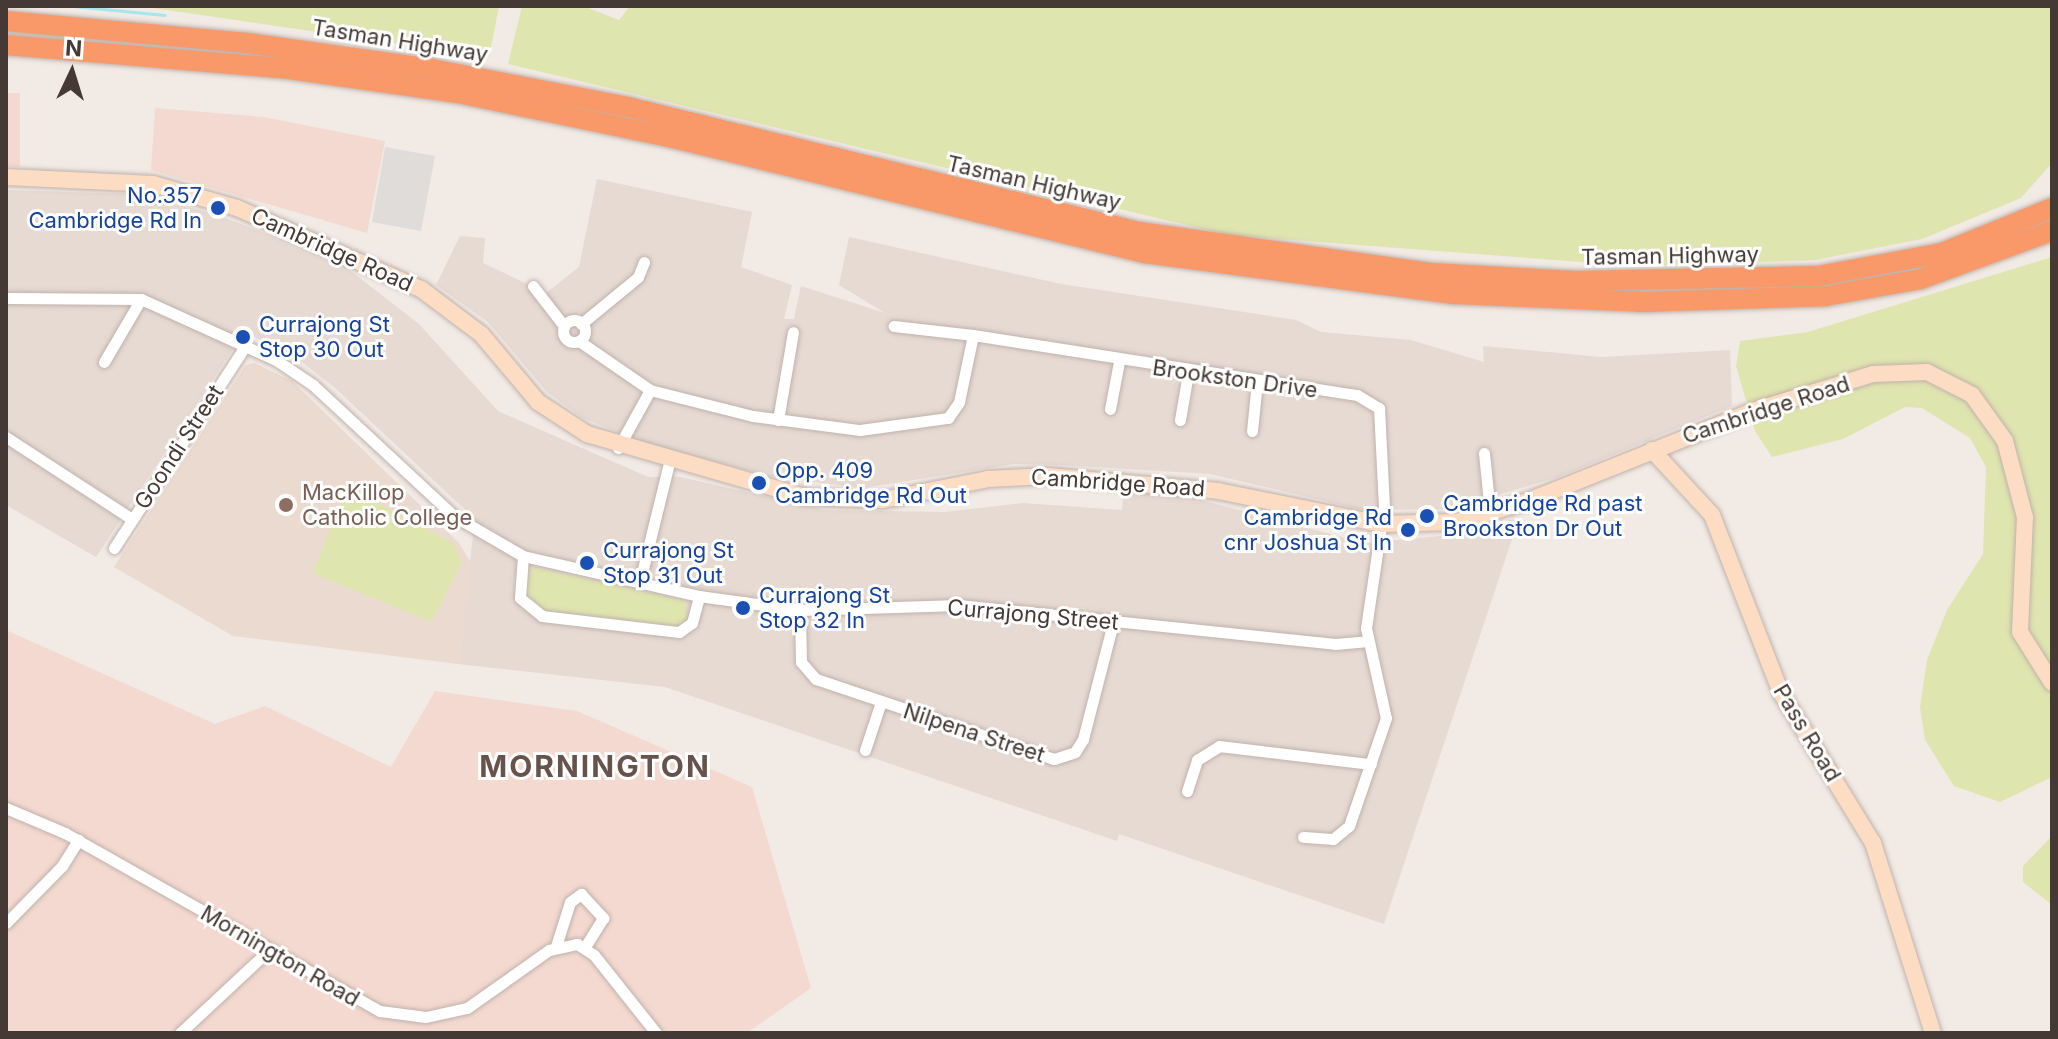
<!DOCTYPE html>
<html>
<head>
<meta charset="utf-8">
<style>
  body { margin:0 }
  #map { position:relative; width:2058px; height:1039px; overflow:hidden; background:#f2eae5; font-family:Inter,sans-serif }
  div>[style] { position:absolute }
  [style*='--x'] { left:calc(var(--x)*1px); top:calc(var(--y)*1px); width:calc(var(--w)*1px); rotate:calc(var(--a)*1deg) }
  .residential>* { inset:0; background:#e6dad3 }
  .commercial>* { inset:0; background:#f4d9d0 }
  .education>* { inset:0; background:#ebdacf }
  .green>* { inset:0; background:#dfe5af }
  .parking>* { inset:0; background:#e0dcda }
  .stream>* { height:3px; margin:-1.5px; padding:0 1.5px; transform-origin:1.5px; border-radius:1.5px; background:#a3e7ed }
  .roads { filter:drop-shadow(0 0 2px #c0b2ab) drop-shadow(0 0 2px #c0b2ab) }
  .street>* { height:11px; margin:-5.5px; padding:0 5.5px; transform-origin:5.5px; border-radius:5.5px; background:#fff }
  .street>.ring { margin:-5.5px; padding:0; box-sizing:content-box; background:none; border:11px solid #fff; border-radius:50% }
  .secondary>* { height:16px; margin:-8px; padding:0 8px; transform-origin:8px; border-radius:8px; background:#fddcc4 }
  .highway>* { height:20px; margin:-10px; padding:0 10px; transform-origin:10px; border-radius:10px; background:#f99969 }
  .dots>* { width:22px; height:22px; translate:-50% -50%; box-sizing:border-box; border:4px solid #fff; border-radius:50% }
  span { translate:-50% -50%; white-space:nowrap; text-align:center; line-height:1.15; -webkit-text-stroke:6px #fff; paint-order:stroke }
  .street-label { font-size:22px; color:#443935 }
  .transit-label { font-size:22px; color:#164399 }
  .right { translate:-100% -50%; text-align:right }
  .left { translate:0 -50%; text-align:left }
  .education-label { font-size:22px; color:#785e54 }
  .district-label { font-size:30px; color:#66534c; font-weight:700; letter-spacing:2px }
  .frame { position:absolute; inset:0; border:8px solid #443935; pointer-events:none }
  .north { position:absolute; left:32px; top:32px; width:80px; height:80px; -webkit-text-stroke:6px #fff; paint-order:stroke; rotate:4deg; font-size:22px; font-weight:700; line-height:32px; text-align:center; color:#443935 }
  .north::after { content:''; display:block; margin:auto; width:28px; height:36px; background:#443935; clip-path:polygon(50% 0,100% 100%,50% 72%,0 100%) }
</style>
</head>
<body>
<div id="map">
  <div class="residential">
    <div style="clip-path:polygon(597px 179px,752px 212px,741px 267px,792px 285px,784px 319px,794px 319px,801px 286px,885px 313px,839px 285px,849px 237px,1061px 284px,1296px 320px,1321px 332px,1411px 340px,1484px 362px,1483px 346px,1601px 357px,1730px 350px,1732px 406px,1558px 477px,1451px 509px,1363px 510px,1210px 474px,1061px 465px,1014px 464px,863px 488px,774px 477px,650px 445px,583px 418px,547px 392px,488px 322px,436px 285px,460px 236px,485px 238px,483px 263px,546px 293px,579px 267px)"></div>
    <div style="clip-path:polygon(6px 190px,133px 194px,212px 213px,338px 261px,419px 324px,498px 411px,648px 477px,680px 477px,825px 510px,945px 512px,1022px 503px,1122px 510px,1124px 489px,1193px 498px,1365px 543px,1451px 535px,1519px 518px,1384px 924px,1119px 834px,1117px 841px,665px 687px,458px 664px,475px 519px,334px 387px,298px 359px,244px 332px,96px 557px,6px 505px)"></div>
  </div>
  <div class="commercial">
    <div style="clip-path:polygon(6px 93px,20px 93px,20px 167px,6px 166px)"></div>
    <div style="clip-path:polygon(155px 108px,264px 117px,385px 141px,367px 233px,151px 170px)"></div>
    <div style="clip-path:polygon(6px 630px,215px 724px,265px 706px,391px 767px,435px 691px,577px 711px,752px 787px,811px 988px,747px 1033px,6px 1033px)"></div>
  </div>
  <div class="education">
    <div style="clip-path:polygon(254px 363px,292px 381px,459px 543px,471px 563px,458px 664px,233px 636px,114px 567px,246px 365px)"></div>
  </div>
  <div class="green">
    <div style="clip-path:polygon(139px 6px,499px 6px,489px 57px)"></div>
    <div style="clip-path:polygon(522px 6px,583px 6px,619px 20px,630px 6px,2052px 6px,2052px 163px,2021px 198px,1922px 239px,1815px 260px,1633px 266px,1229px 235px,508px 64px)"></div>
    <div style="clip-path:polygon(2052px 257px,2052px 777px,2000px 802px,1954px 786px,1925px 740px,1920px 707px,1927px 660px,1947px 610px,1983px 554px,1986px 467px,1970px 438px,1922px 408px,1905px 407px,1843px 439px,1772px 457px,1755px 431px,1736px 366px,1740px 341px,1808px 332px)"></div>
    <div style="clip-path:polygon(348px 487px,454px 544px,462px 562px,432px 622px,312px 573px)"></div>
    <div style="clip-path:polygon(531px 567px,686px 601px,687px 622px,677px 627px,540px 610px,525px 597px)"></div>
    <div style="clip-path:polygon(2052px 836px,2052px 905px,2023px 882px,2023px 866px)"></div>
  </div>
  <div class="parking">
    <div style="clip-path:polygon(385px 147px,435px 156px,421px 231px,372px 222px)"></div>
  </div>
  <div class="stream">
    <div style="--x:73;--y:6;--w:92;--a:5.6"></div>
  </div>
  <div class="roads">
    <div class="street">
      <div style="--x:533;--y:286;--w:51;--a:52.2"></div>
      <div style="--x:6;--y:298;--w:135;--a:0.4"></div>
      <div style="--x:141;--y:299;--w:148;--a:24.3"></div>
      <div style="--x:276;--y:360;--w:45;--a:34"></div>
      <div style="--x:313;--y:385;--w:192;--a:42.9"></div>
      <div style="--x:454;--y:516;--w:80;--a:30.1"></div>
      <div style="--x:523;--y:556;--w:180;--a:12.8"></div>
      <div style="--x:699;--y:596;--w:102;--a:7.9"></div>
      <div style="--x:800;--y:610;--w:159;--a:-1.8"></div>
      <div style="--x:959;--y:605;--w:378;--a:5.9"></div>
      <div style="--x:1335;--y:644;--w:33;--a:-5"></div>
      <div class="ring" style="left:563px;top:320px;width:11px;height:11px"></div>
      <div style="--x:581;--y:324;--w:74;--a:-39.5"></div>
      <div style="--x:638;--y:277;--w:16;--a:-68"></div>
      <div style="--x:973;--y:335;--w:389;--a:8.9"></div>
      <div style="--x:1357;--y:395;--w:26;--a:31"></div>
      <div style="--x:1379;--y:408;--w:98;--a:87.1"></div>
      <div style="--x:1384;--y:506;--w:123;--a:98.4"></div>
      <div style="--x:1366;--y:628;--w:92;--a:77.5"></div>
      <div style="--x:1386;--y:718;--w:114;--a:108.9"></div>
      <div style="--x:1349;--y:826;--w:21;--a:141"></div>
      <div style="--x:1333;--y:839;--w:30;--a:-176"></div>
      <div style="--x:579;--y:341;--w:86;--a:34.6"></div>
      <div style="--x:650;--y:390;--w:106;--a:14.2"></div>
      <div style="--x:753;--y:416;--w:108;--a:7.5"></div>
      <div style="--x:860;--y:430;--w:89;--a:-7.8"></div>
      <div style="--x:948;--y:418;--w:19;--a:-55"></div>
      <div style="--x:959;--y:402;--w:68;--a:-78.2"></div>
      <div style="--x:973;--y:335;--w:80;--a:-173.5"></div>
      <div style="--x:104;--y:362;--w:73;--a:-59.6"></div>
      <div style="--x:1110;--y:409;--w:48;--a:-79.2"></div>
      <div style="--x:778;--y:420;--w:89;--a:-80.3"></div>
      <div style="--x:1180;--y:420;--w:48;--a:-80.3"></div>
      <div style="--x:1252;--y:431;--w:49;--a:-84.2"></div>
      <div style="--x:6;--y:437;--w:150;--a:33.1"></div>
      <div style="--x:618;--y:448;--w:66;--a:-61.1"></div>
      <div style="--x:1484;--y:453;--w:59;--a:84.2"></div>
      <div style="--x:114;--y:548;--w:241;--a:-57"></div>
      <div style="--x:523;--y:556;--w:42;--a:94.1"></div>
      <div style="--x:520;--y:598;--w:28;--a:39"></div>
      <div style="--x:542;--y:616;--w:138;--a:6.7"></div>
      <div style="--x:679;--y:632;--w:16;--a:-35"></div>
      <div style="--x:692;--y:623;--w:28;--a:-75"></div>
      <div style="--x:640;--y:581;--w:122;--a:-76.2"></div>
      <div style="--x:800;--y:610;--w:52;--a:88.9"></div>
      <div style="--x:801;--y:662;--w:23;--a:49"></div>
      <div style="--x:816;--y:679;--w:251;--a:18.6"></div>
      <div style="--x:1054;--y:759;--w:22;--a:-18"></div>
      <div style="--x:1075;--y:752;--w:15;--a:-58"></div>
      <div style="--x:1083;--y:739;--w:120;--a:-75.5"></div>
      <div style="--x:865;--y:750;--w:51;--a:-71.6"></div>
      <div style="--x:1187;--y:791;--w:33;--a:-72"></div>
      <div style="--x:1197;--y:760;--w:26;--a:-32"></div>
      <div style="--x:1219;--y:746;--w:153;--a:6.8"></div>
      <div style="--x:6;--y:808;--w:64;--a:23"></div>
      <div style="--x:65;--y:833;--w:362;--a:29.5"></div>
      <div style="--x:380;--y:1011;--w:46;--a:7.4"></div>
      <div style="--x:426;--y:1017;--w:42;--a:-12.4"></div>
      <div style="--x:467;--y:1008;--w:100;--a:-35.3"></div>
      <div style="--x:549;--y:950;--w:29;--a:-12"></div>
      <div style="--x:577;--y:944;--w:20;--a:33"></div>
      <div style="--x:594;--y:955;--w:100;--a:51.5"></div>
      <div style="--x:6;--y:923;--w:80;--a:-45.5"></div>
      <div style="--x:62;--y:866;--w:31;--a:-58"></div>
      <div style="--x:556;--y:946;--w:46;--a:-72.3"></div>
      <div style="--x:570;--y:902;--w:14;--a:-36"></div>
      <div style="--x:581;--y:894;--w:33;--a:47"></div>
      <div style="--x:603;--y:918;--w:34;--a:122"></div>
      <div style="--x:180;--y:1033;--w:122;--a:-43"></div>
    </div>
    <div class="secondary">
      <div style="--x:6;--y:177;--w:147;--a:2.7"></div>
      <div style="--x:153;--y:184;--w:87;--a:15.9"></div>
      <div style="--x:237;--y:208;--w:201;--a:23.8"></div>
      <div style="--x:421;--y:289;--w:75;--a:36.9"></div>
      <div style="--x:481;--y:334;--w:89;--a:50"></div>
      <div style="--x:538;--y:402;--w:59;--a:33.1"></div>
      <div style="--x:587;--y:434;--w:227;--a:16.1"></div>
      <div style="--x:805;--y:497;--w:78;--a:2.2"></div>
      <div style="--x:883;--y:500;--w:107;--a:-11.3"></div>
      <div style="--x:988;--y:479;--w:60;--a:-2.9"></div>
      <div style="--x:1048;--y:476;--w:171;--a:5"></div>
      <div style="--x:1218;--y:491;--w:166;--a:11.4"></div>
      <div style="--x:1381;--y:524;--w:76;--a:-1.5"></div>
      <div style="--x:1457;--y:522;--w:74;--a:-16.5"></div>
      <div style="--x:1528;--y:501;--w:245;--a:-21.8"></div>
      <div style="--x:1756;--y:410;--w:122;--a:-17.1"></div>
      <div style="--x:1873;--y:374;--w:54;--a:-2.1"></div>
      <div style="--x:1927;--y:372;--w:51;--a:27.1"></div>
      <div style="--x:1972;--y:395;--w:57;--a:54.3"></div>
      <div style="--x:2005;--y:441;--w:79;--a:75.3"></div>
      <div style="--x:2025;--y:517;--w:115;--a:92.5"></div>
      <div style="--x:2020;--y:632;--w:60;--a:57.9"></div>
      <div style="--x:1652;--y:450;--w:88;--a:47.3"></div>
      <div style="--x:1712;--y:515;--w:191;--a:68.8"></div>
      <div style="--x:1781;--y:693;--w:176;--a:58.5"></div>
      <div style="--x:1873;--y:843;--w:199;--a:72.5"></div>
    </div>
    <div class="highway">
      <div style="--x:6;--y:21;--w:242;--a:5.2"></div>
      <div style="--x:247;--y:43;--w:187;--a:8"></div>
      <div style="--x:432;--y:69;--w:204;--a:11"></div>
      <div style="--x:632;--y:108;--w:522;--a:13.74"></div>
      <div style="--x:1139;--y:232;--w:296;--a:8"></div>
      <div style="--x:1432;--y:273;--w:143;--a:3.2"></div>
      <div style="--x:1575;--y:281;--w:243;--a:-1.2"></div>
      <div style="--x:1818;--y:276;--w:126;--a:-10.5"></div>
      <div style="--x:1942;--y:253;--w:119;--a:-22.2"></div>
      <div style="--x:6;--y:45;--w:277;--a:4.8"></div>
      <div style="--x:282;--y:68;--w:178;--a:8.1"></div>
      <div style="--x:458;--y:93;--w:220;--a:11.8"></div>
      <div style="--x:673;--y:138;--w:486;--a:13.7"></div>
      <div style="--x:1145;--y:253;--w:311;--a:7.6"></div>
      <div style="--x:1453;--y:294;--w:187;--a:2.4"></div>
      <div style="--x:1640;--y:302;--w:186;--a:-1.8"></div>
      <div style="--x:1826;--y:296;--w:97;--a:-10.1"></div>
      <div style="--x:1921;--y:279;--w:140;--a:-20.1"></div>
    </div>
  </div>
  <div class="dots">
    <div style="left:218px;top:208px;background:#1a4fb4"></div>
    <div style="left:243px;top:337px;background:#1a4fb4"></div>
    <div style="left:759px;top:483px;background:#1a4fb4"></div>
    <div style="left:286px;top:505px;background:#8d6e63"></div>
    <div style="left:1427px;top:516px;background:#1a4fb4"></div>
    <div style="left:1408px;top:530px;background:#1a4fb4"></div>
    <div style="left:587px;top:563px;background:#1a4fb4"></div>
    <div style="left:743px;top:608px;background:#1a4fb4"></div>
  </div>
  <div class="street-label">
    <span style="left:400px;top:41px;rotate:9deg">Tasman Highway</span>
    <span style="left:1034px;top:183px;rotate:13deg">Tasman Highway</span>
    <span style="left:332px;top:250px;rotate:24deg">Cambridge Road</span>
    <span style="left:1670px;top:256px;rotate:-1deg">Tasman Highway</span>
    <span style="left:1235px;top:379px;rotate:8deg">Brookston Drive</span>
    <span style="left:1766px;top:410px;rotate:-18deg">Cambridge Road</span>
    <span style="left:179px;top:447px;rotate:-57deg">Goondi Street</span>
    <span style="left:1118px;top:483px;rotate:4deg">Cambridge Road</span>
    <span style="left:1033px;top:615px;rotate:5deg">Currajong Street</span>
    <span style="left:974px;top:733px;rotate:18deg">Nilpena Street</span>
    <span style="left:1807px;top:733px;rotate:59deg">Pass Road</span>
    <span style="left:280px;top:956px;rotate:30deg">Mornington Road</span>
  </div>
  <div class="transit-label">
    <span class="right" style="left:202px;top:208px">No.357<br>Cambridge Rd In</span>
    <span class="left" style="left:259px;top:337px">Currajong St<br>Stop 30 Out</span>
    <span class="left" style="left:775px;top:483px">Opp. 409<br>Cambridge Rd Out</span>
    <span class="left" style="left:1443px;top:516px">Cambridge Rd past<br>Brookston Dr Out</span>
    <span class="right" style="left:1392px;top:530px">Cambridge Rd<br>cnr Joshua St In</span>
    <span class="left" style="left:603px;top:563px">Currajong St<br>Stop 31 Out</span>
    <span class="left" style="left:759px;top:608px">Currajong St<br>Stop 32 In</span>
  </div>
  <div class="education-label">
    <span class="left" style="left:302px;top:505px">MacKillop<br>Catholic College</span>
  </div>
  <div class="district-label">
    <span style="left:595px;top:766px">MORNINGTON</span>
  </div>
  <div class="frame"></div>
  <div class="north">N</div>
</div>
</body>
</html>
